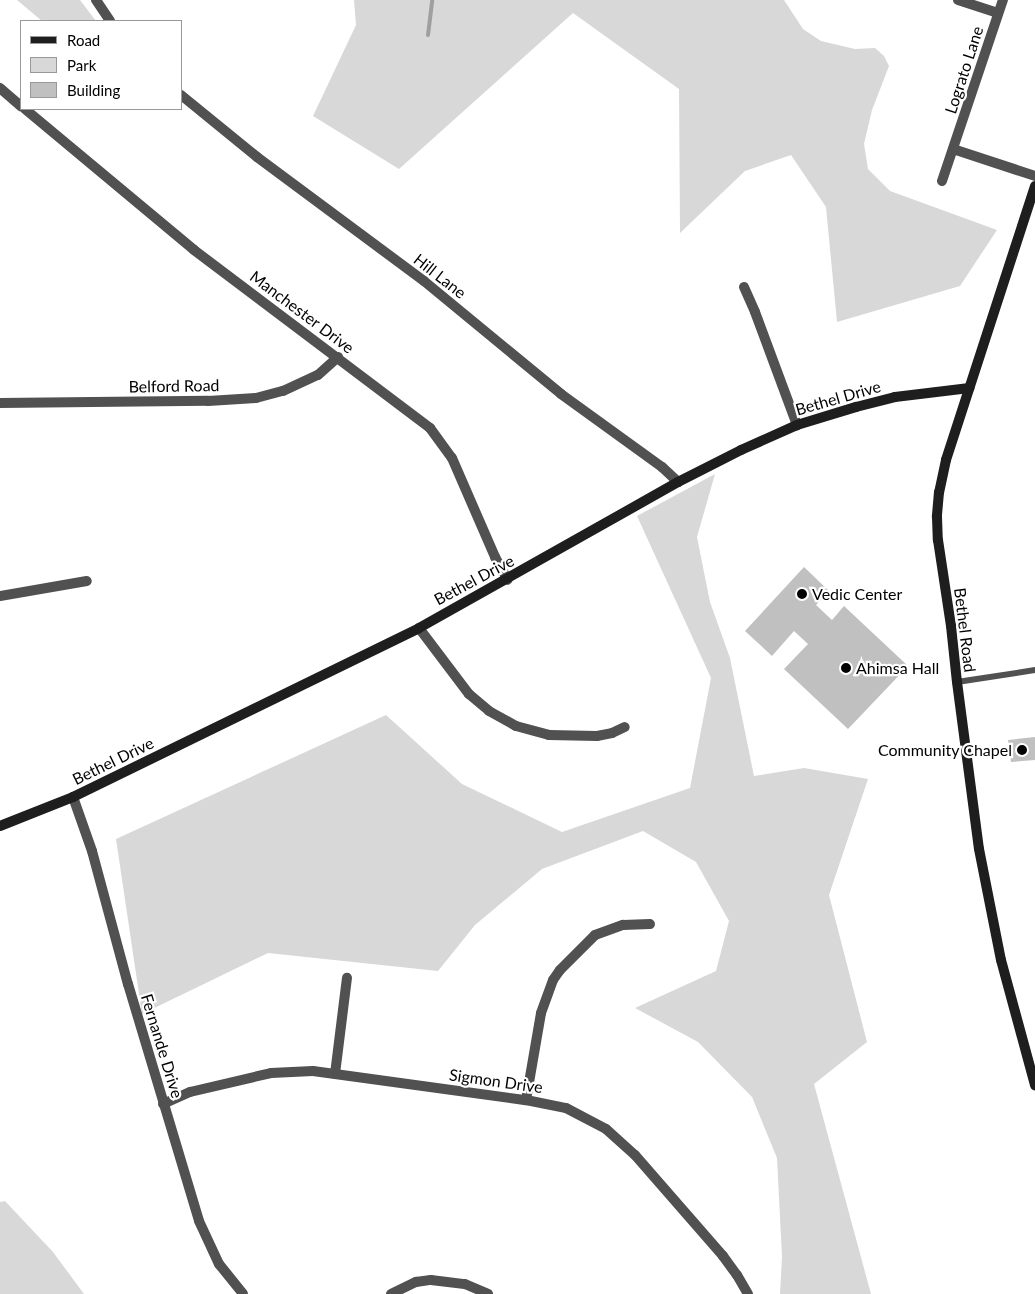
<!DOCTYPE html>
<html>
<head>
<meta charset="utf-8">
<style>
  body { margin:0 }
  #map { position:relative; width:1035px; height:1294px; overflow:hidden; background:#fff; font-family:Lato,sans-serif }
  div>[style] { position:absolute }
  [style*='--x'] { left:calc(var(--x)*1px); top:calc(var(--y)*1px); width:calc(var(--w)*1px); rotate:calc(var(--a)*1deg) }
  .green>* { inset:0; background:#d8d8d8 }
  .stream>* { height:4px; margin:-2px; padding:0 2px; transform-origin:2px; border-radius:2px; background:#9f9f9f }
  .building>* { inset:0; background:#c0c0c0 }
  .lane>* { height:6px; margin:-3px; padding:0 3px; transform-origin:3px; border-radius:3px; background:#515151 }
  .street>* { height:10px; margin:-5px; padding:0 5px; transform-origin:5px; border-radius:5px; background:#515151 }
  .secondary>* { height:10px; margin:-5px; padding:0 5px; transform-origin:5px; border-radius:5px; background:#1e1e1e }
  .dots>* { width:14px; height:14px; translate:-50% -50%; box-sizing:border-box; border:2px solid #fff; border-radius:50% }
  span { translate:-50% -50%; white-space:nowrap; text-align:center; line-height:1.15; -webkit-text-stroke:4.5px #fff; paint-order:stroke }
  .street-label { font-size:16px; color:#000 }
  .poi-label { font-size:16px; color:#000 }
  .left { translate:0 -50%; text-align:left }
  .right { translate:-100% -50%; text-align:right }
  .legend { position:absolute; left:20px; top:20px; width:162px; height:90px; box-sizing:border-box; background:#fff; border:1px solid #999; margin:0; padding:6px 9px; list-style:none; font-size:15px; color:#000 }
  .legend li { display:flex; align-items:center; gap:10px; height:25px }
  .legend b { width:25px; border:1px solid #999 }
</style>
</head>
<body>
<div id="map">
  <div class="green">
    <div style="clip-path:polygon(17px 0,80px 0,96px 21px,42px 21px)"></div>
    <div style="clip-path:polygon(354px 0,784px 0,803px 29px,821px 41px,855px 49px,875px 48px,884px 56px,889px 66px,872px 110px,864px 144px,868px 169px,890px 191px,997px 230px,960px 286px,837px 322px,826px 207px,791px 155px,745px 171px,680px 233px,679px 89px,573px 13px,399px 169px,313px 116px,356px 25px)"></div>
    <div style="clip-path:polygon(715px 474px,697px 537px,710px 602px,730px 658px,754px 776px,804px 768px,868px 779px,829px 895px,867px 1042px,814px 1084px,871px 1294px,780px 1294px,782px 1257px,777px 1158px,752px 1097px,698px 1042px,635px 1008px,716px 971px,729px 921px,696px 862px,643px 831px,542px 869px,475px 925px,438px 971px,268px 953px,142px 1014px,116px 839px,386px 715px,462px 784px,562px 832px,690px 788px,711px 678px,637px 516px)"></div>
    <div style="clip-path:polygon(5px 1201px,53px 1252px,84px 1294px,0 1294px,0 1202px)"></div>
  </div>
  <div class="stream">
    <div style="--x:428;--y:35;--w:35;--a:-83"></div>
  </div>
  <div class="building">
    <div style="clip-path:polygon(804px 567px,829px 591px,816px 605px,832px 620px,844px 606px,908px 666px,848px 729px,784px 669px,808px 644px,794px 631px,772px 656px,745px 631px)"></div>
    <div style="clip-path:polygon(1035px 737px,1035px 760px,1011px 762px,1008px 740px)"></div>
  </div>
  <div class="lane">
    <div style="--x:957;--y:682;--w:79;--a:-8.7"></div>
  </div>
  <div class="street">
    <div style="--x:96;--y:0;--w:25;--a:56"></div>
    <div style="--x:958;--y:0;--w:42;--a:18"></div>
    <div style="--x:0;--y:88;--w:28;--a:41"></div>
    <div style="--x:181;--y:95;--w:98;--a:39.2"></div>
    <div style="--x:257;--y:157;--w:208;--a:36.6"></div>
    <div style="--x:424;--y:281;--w:178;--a:39.5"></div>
    <div style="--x:561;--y:394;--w:125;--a:35.9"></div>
    <div style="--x:662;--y:467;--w:22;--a:43"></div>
    <div style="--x:25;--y:109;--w:220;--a:39.8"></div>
    <div style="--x:194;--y:250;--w:296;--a:37"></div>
    <div style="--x:430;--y:428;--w:37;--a:54"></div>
    <div style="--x:452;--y:458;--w:108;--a:66.5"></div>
    <div style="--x:495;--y:557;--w:26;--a:61"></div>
    <div style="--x:953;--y:149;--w:86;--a:18.2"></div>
    <div style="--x:942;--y:181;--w:191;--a:-71.4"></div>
    <div style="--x:744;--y:287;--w:27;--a:66"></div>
    <div style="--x:755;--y:312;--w:121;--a:69.6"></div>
    <div style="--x:0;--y:403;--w:208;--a:-0.6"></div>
    <div style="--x:208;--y:401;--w:48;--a:-3.6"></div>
    <div style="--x:256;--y:398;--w:28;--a:-15"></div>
    <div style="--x:283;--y:391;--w:38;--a:-25"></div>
    <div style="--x:318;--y:375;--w:27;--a:-42"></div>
    <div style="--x:0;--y:596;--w:88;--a:-9.8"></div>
    <div style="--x:419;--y:628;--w:83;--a:52.9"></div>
    <div style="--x:469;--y:694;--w:26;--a:40"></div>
    <div style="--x:489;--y:711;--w:31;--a:29"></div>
    <div style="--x:516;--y:726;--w:34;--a:15"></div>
    <div style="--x:549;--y:735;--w:48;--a:1.2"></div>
    <div style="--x:597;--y:736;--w:15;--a:-11"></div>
    <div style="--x:612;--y:733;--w:14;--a:-25"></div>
    <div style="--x:73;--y:797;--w:57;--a:70.6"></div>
    <div style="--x:92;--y:851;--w:138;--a:74.9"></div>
    <div style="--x:128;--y:984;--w:247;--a:73.3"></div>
    <div style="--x:199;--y:1221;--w:47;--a:65.1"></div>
    <div style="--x:219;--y:1264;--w:38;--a:51"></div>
    <div style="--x:335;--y:1074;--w:97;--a:-82.9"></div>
    <div style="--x:526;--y:1100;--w:88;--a:-80.2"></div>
    <div style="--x:541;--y:1013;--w:35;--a:-70"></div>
    <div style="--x:553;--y:980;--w:12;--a:-55"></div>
    <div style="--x:560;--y:970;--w:49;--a:-45"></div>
    <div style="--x:595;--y:935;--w:30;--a:-20"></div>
    <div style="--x:623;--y:925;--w:27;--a:-2"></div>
    <div style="--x:163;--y:1104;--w:30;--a:-24"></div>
    <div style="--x:190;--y:1092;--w:83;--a:-13.2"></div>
    <div style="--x:271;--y:1073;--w:42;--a:-2.7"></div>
    <div style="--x:313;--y:1071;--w:215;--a:7.8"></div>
    <div style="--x:526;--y:1100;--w:41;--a:11.3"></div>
    <div style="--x:566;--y:1108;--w:45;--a:27.7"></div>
    <div style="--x:606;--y:1129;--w:39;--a:42"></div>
    <div style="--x:635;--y:1155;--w:134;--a:48.9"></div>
    <div style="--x:723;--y:1256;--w:24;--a:54"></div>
    <div style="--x:737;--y:1275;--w:22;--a:60"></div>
    <div style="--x:391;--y:1294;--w:28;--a:-26"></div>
    <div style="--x:416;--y:1282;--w:15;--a:-8"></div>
    <div style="--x:431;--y:1280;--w:34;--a:7"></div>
    <div style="--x:465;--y:1284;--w:25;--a:23"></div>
  </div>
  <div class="secondary">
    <div style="--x:1035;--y:186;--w:288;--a:108"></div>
    <div style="--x:946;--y:460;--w:33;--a:102"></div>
    <div style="--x:939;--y:492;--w:25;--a:95"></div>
    <div style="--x:937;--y:517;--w:23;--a:88"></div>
    <div style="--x:938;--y:540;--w:87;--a:81.4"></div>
    <div style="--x:951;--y:626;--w:56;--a:83.9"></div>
    <div style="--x:957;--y:682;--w:168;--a:82.5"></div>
    <div style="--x:979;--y:849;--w:113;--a:78.8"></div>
    <div style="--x:1001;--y:960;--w:130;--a:74.8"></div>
    <div style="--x:0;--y:826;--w:79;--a:-21.7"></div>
    <div style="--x:73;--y:797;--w:385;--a:-26"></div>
    <div style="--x:419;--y:628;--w:297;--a:-29.4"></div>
    <div style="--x:678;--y:482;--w:71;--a:-26.9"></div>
    <div style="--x:741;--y:450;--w:61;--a:-24.1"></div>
    <div style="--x:797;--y:425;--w:62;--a:-17"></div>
    <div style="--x:856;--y:407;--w:40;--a:-14.4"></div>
    <div style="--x:895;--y:397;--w:75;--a:-6.9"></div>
  </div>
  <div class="dots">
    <div style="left:802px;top:594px;background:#000"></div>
    <div style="left:846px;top:668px;background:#000"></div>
    <div style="left:1022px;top:750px;background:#000"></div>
  </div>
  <div class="street-label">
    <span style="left:964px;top:70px;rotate:-72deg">Lograto Lane</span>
    <span style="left:440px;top:276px;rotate:38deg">Hill Lane</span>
    <span style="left:302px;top:312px;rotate:37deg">Manchester Drive</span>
    <span style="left:174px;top:386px;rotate:-1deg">Belford Road</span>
    <span style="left:838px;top:398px;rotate:-16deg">Bethel Drive</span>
    <span style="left:474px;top:580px;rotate:-28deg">Bethel Drive</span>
    <span style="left:965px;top:630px;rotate:83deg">Bethel Road</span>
    <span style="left:113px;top:761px;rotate:-26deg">Bethel Drive</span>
    <span style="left:162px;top:1046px;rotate:73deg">Fernande Drive</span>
    <span style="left:496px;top:1081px;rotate:8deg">Sigmon Drive</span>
  </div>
  <div class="poi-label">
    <span class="left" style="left:812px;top:594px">Vedic Center</span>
    <span class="left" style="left:856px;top:668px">Ahimsa Hall</span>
    <span class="right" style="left:1012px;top:750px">Community Chapel</span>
  </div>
  <ul class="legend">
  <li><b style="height:6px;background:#1e1e1e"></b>Road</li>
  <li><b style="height:14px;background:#d8d8d8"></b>Park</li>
  <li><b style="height:14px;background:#c0c0c0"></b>Building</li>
  </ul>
</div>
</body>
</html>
